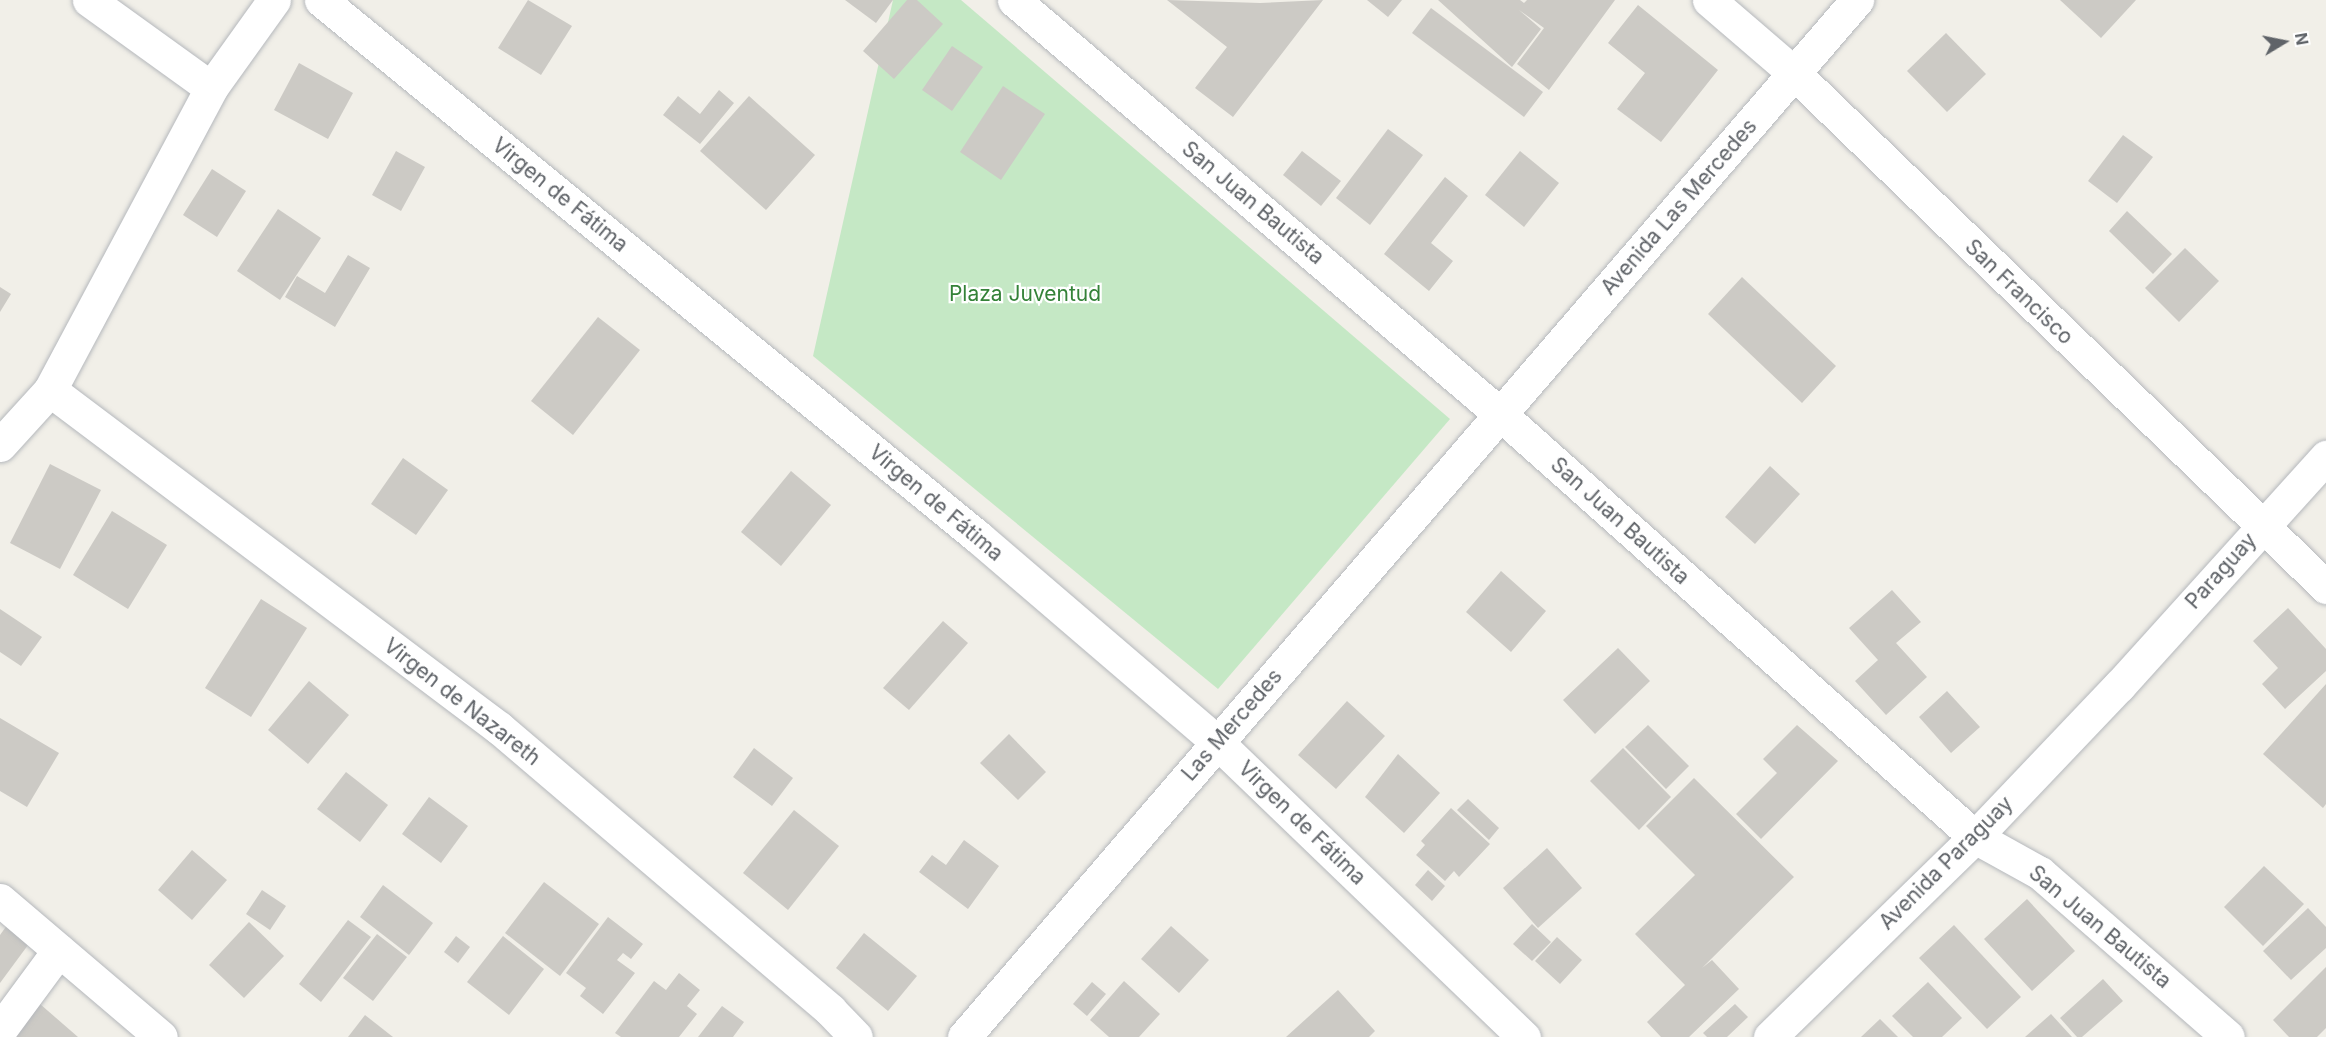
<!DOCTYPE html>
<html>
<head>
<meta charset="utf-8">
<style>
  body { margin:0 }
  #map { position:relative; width:2326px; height:1037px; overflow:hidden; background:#f1efe8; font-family:Inter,sans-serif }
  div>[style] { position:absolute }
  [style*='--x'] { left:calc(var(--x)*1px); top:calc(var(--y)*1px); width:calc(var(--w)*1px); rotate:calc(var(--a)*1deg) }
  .green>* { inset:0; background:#c5e8c5 }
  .building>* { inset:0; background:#cccac5 }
  .roads { filter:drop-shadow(0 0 2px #b5b8bc) drop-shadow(0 0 2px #b5b8bc) }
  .minor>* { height:33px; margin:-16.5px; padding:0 16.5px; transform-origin:16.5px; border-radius:16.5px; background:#fff }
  span { translate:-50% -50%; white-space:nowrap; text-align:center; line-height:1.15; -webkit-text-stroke:4.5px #fff; paint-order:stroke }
  .street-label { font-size:21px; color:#5f6368 }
  .park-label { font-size:21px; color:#348238 }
  .north { position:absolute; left:2254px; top:12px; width:60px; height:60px; -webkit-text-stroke:4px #fff; paint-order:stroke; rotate:80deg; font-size:16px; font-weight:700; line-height:24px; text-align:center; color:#5f6368 }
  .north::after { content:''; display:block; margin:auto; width:21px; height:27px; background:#5f6368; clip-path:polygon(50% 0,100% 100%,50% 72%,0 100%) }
</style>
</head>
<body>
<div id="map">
  <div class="green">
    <div style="clip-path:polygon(893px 0,961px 0,1450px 419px,1218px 689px,813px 356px)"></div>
  </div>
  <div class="building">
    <div style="clip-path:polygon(528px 0,572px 26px,541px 75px,498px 48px)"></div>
    <div style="clip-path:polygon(845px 0,893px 0,876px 23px)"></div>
    <div style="clip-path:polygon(907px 0,917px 0,943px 24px,894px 79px,863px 51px)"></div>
    <div style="clip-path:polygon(1167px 0,1260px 3px,1323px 0,1233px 117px,1195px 88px,1227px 47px)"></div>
    <div style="clip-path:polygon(1367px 0,1402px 0,1388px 17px)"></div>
    <div style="clip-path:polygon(1438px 0,1520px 0,1524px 3px,1527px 0,1615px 0,1549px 90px,1517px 64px,1544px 28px,1519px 10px,1541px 29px,1512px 67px)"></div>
    <div style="clip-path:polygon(2060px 0,2136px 0,2101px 38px)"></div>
    <div style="clip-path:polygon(1638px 5px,1718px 70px,1661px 142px,1617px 109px,1645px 73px,1608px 43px)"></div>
    <div style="clip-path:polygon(1431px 8px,1543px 92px,1524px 117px,1412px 33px)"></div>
    <div style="clip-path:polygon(1946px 33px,1986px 74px,1947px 112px,1907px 71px)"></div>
    <div style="clip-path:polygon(952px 46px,983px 67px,952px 111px,922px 90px)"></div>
    <div style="clip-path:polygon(299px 63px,353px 93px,328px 139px,274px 110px)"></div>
    <div style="clip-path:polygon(1003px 86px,1045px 114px,1001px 180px,960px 152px)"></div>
    <div style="clip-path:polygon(719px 90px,734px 103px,700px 144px,663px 115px,678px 96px,700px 114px)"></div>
    <div style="clip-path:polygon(749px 96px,815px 155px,766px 210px,700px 151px)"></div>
    <div style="clip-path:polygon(1388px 129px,1423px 155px,1370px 225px,1336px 198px)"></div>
    <div style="clip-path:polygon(2123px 135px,2153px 157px,2117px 203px,2088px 181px)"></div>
    <div style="clip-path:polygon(396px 151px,425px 167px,401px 211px,372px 195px)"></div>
    <div style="clip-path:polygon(1302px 151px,1341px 181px,1321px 206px,1283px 175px)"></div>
    <div style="clip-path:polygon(1520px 151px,1559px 183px,1524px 227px,1485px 195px)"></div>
    <div style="clip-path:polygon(212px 169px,246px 191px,217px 237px,183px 215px)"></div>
    <div style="clip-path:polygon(1445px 177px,1468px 196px,1431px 243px,1453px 261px,1429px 291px,1384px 254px)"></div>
    <div style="clip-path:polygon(278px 209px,321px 238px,280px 300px,237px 271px)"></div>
    <div style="clip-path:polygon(2127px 211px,2172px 254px,2153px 274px,2109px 231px)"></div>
    <div style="clip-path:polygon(2185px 248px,2219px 281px,2179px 322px,2145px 288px)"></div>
    <div style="clip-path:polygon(348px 255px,370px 268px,335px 327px,285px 297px,297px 276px,325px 293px)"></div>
    <div style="clip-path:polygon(1742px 277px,1836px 366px,1802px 403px,1708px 314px)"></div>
    <div style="clip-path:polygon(0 287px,11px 294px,0 312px)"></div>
    <div style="clip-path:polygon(598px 317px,640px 350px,573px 435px,531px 401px)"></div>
    <div style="clip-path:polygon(403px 458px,448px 490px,416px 535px,371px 504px)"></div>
    <div style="clip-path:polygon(50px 464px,101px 490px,60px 569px,10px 543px)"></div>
    <div style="clip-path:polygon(1770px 466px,1800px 494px,1755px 544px,1725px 517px)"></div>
    <div style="clip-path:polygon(791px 471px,831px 505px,781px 566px,741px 532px)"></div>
    <div style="clip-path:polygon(112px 511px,167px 545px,128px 609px,73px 575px)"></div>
    <div style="clip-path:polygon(1501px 571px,1546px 611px,1511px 652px,1466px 612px)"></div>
    <div style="clip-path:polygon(1892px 590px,1921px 622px,1896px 643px,1927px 677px,1886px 715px,1855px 681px,1878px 660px,1849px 628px)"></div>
    <div style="clip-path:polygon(261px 599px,307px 628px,251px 717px,205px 688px)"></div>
    <div style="clip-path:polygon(2288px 608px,2326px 649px,2326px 671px,2285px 709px,2262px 684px,2278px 668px,2253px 641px)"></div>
    <div style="clip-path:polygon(0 609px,42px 637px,21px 666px,0 652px)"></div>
    <div style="clip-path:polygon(943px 621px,968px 643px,909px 710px,883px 688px)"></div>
    <div style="clip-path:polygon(1618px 648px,1650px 681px,1595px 734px,1563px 700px)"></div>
    <div style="clip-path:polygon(309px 681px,349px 715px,308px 764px,268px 730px)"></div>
    <div style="clip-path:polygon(2326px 684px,2326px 804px,2323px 808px,2263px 754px)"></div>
    <div style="clip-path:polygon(1947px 691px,1980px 727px,1951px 753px,1919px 717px)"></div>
    <div style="clip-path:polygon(1347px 701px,1385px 736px,1336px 789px,1298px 755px)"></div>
    <div style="clip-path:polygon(0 718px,59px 753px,27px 807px,0 791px)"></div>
    <div style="clip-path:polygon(1648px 725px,1689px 766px,1666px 789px,1625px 747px)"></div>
    <div style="clip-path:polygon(1797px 725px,1838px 761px,1761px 839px,1736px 814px,1777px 773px,1763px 759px)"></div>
    <div style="clip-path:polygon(1009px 734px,1046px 772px,1018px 800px,980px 763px)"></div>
    <div style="clip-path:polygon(754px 748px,793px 778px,772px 806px,733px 777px)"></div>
    <div style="clip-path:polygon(1623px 748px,1671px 797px,1639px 830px,1590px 781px)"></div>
    <div style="clip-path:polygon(1398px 754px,1440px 793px,1404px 833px,1365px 797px)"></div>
    <div style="clip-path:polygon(346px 772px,388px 805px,360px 842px,317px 809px)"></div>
    <div style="clip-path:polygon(1694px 778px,1794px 877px,1702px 968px,1712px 960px,1739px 989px,1689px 1037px,1661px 1037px,1647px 1022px,1685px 985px,1635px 934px,1695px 875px,1646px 826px)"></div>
    <div style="clip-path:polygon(429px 797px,468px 826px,441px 863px,402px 834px)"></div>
    <div style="clip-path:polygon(1468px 799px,1499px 828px,1489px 840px,1457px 810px)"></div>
    <div style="clip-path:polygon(1451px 808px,1490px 844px,1459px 877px,1454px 871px,1445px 881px,1416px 855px,1425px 845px,1421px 841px)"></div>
    <div style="clip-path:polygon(794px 810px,839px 846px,788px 910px,743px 873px)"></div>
    <div style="clip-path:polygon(964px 840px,999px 866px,968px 909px,919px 872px,932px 855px,946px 865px)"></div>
    <div style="clip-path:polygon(1547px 848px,1582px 888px,1538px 928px,1503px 888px)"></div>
    <div style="clip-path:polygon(192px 850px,227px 880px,192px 920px,158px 890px)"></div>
    <div style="clip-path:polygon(2264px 866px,2304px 904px,2263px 946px,2224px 907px)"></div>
    <div style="clip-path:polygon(1428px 870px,1445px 886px,1432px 901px,1415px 885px)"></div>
    <div style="clip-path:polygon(544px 882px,599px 924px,560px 976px,505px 933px)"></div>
    <div style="clip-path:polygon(383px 885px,433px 923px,409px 955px,360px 917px)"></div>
    <div style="clip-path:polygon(262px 890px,286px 906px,270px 930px,246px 914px)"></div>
    <div style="clip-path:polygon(2027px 899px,2075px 951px,2032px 991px,1984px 939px)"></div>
    <div style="clip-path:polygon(2308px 908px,2326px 927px,2326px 948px,2291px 980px,2263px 951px)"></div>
    <div style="clip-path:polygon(608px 917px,643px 944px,631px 959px,623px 953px,617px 960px,635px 973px,603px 1014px,580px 996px,586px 988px,566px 973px)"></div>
    <div style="clip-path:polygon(348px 920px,371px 937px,321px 1002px,299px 984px)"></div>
    <div style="clip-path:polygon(249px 922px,284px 956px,244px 998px,209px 965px)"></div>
    <div style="clip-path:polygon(8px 924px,31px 941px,0 983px,0 935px)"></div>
    <div style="clip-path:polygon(1532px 924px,1551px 942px,1532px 961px,1513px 944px)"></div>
    <div style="clip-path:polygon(1954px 925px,2021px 997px,1987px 1029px,1919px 958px)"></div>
    <div style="clip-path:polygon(1171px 926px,1209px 960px,1179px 993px,1141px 959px)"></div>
    <div style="clip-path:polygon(864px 933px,917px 976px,888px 1011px,836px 968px)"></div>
    <div style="clip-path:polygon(377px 934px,407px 957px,373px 1001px,343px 978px)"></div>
    <div style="clip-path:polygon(456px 936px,470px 947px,458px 963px,444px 952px)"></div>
    <div style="clip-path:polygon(503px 936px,544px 969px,509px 1015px,467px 982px)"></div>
    <div style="clip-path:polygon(1557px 937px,1582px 960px,1560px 984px,1535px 961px)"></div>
    <div style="clip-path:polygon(2326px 967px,2326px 1028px,2317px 1037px,2289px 1037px,2273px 1020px)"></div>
    <div style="clip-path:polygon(679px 973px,700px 990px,687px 1006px,697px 1014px,679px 1037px,621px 1037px,615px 1033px,654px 981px,666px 990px)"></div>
    <div style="clip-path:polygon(2103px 979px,2123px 1001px,2082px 1037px,2077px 1037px,2060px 1018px)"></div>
    <div style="clip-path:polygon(1124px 981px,1160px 1014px,1139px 1037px,1109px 1037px,1090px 1020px)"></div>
    <div style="clip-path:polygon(1092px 982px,1106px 994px,1087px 1016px,1073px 1004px)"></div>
    <div style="clip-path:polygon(1928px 982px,1962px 1018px,1942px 1037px,1913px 1037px,1892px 1016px)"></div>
    <div style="clip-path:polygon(1338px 990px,1375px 1031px,1369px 1037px,1286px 1037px)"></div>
    <div style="clip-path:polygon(40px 1004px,78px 1037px,13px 1037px)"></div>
    <div style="clip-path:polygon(1735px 1004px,1748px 1017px,1727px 1037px,1707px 1037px,1703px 1033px)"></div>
    <div style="clip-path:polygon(722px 1006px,744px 1022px,733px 1037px,698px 1037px)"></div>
    <div style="clip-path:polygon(2051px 1014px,2072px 1037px,2025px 1037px)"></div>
    <div style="clip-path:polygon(365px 1015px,393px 1037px,348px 1037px)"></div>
    <div style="clip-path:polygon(1880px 1019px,1898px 1037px,1861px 1037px)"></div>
  </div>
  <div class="roads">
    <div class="minor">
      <div style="--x:89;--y:0;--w:150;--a:35.8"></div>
      <div style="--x:321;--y:0;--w:849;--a:39.26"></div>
      <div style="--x:978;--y:537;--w:315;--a:40.6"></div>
      <div style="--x:1217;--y:742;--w:426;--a:43.9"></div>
      <div style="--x:1014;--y:0;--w:638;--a:40.43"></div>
      <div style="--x:1500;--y:414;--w:636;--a:41.69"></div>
      <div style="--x:1975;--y:837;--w:74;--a:29"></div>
      <div style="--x:2040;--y:873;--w:249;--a:41.1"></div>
      <div style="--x:1709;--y:0;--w:112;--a:40.7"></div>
      <div style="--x:1794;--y:73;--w:740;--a:44.01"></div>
      <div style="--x:50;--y:390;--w:562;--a:36.97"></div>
      <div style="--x:499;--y:728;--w:435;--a:40.4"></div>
      <div style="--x:830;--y:1010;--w:37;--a:46"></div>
      <div style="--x:0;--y:445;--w:74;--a:-47.7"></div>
      <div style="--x:50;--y:390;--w:342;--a:-61.9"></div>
      <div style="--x:211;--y:88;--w:108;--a:-54.4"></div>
      <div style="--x:0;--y:900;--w:211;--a:40.4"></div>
      <div style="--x:0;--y:1030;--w:99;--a:-53.6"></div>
      <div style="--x:964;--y:1037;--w:1369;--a:-49.27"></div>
      <div style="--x:1770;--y:1037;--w:286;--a:-44.3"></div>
      <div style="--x:1975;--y:837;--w:209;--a:-46.4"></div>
      <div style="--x:2119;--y:686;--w:309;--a:-47.9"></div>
    </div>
  </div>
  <div class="street-label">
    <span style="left:560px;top:195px;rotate:39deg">Virgen de Fátima</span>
    <span style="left:1253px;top:203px;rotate:40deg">San Juan Bautista</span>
    <span style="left:1679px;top:207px;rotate:-49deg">Avenida Las Mercedes</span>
    <span style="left:2019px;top:292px;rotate:44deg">San Francisco</span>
    <span style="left:936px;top:503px;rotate:40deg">Virgen de Fátima</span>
    <span style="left:1620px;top:521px;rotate:42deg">San Juan Bautista</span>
    <span style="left:2221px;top:571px;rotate:-48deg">Paraguay</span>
    <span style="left:462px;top:702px;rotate:38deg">Virgen de Nazareth</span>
    <span style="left:1232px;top:725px;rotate:-49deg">Las Mercedes</span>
    <span style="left:1302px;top:823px;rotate:44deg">Virgen de Fátima</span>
    <span style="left:1946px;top:863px;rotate:-45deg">Avenida Paraguay</span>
    <span style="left:2100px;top:927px;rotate:40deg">San Juan Bautista</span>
  </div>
  <div class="park-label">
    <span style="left:1025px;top:294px">Plaza Juventud</span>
  </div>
  <div class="north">N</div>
</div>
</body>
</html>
